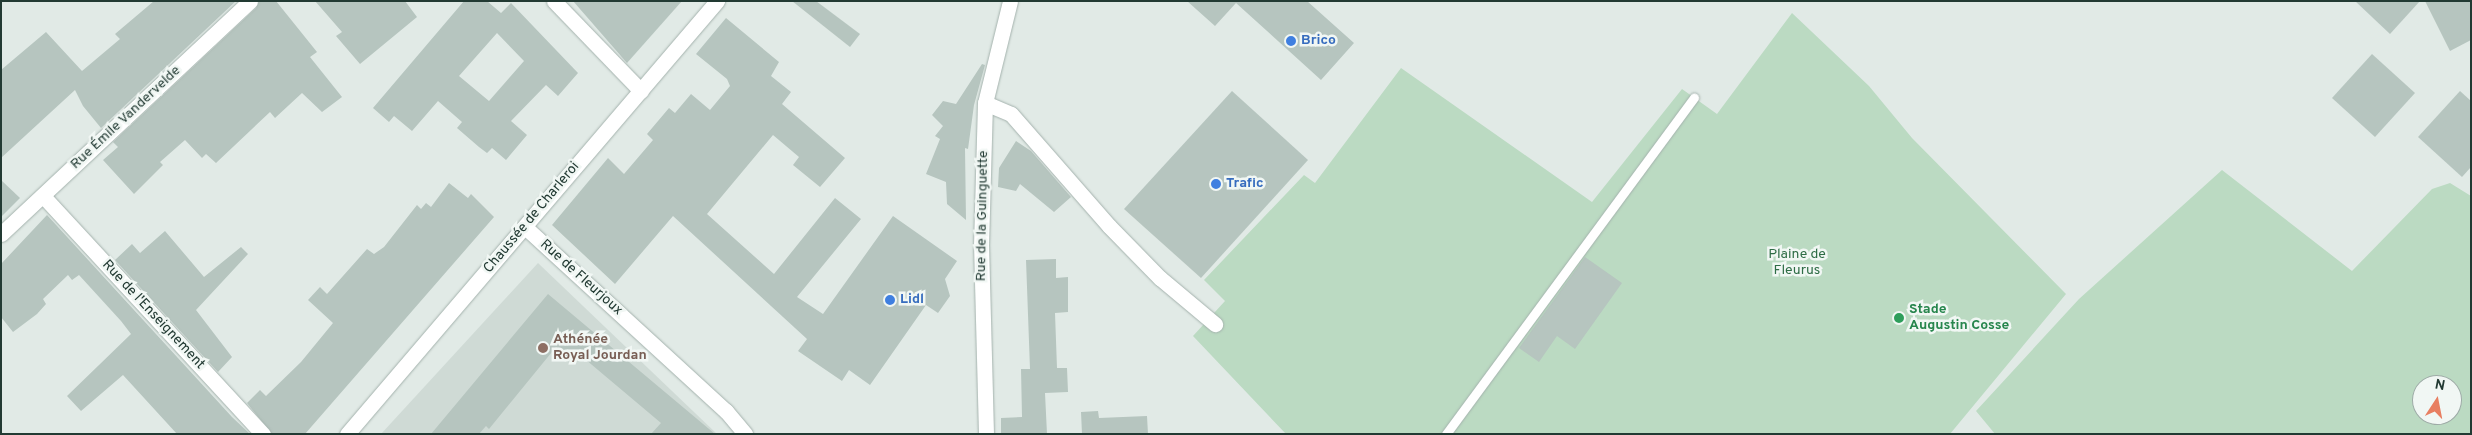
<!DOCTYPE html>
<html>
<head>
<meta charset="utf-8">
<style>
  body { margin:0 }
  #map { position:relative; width:2472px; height:435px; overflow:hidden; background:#e1eae6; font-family:Overpass,sans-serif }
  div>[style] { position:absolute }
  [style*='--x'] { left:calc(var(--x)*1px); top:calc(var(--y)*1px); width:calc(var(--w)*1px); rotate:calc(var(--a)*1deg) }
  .built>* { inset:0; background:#cfdad5 }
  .green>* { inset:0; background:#bbdac2 }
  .building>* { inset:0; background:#b6c5bf }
  .roads { filter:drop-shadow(0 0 1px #a4b2ad) drop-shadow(0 0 1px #a4b2ad) }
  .lane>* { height:9px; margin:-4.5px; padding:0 4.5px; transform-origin:4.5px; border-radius:4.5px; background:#fff }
  .street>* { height:15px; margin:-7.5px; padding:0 7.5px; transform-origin:7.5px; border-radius:7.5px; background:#fff }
  .secondary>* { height:15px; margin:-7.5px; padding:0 7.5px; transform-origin:7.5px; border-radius:7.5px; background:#fff }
  .dots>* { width:14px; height:14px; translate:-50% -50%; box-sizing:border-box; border:2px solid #f1f7f4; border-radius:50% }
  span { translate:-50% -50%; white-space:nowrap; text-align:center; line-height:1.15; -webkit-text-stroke:5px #f1f7f4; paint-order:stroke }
  .shop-label { font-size:14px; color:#366cbe; font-weight:700 }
  .left { translate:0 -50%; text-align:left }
  .street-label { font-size:14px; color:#223a33 }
  .park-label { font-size:14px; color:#2f6d46 }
  .leisure-label { font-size:14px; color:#27864d; font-weight:700 }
  .education-label { font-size:14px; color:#785e54; font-weight:700 }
  .frame { position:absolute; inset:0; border:2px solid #223a33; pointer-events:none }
  .north { position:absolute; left:2412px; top:375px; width:50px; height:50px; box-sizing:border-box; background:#f1f7f4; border:1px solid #9eaba7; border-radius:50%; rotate:11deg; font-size:14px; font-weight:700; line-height:20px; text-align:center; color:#223a33 }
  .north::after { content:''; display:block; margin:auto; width:18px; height:22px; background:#e87f61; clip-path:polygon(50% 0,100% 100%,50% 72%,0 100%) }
</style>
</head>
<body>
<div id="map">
  <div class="built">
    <div style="clip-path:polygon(538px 263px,717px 434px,381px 434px)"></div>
  </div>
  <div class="green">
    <div style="clip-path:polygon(1792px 13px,1869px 86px,1912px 138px,2066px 294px,1950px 434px,1286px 434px,1193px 336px,1225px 301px,1204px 280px,1304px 175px,1315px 183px,1401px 68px,1592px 202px,1682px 89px,1717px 114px)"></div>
    <div style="clip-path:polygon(evenodd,2222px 170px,2352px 271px,2432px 189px,2450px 183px,2471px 196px,2471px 434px,1995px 434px,1976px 411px,2079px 299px,2222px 170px,2422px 385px,2452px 385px,2452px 415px,2422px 415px,2422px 385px)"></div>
  </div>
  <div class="building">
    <div style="clip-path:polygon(154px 1px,236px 1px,101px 128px,83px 106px,75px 90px,1px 158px,1px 70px,46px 32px,82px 71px,120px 39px,115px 34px)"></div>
    <div style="clip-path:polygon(259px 1px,276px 1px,317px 52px,310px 57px,342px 97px,322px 112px,302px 93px,275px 118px,270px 112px,216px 163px,206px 154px,202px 158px,185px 140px,160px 162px,163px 165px,134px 194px,103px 160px,118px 147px,113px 142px,256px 8px)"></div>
    <div style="clip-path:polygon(315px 1px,405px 1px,417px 17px,360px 64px,336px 36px,342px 32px)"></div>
    <div style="clip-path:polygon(evenodd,464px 1px,487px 1px,501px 13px,511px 3px,578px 73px,558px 96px,546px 85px,511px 121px,527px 135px,506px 160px,492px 148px,487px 153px,479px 147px,457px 128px,462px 122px,438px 101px,412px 131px,394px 116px,389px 122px,373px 108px,464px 1px,497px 33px,524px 61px,489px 101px,459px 76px,497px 33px)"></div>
    <div style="clip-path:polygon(573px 1px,682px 1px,627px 63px)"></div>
    <div style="clip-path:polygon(792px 1px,816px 1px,860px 34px,850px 47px)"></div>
    <div style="clip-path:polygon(1187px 1px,1307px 1px,1354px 43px,1321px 80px,1236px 3px,1215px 26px)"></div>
    <div style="clip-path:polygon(2355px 1px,2420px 1px,2390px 34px)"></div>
    <div style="clip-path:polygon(2425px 1px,2471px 1px,2471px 40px,2450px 51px)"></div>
    <div style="clip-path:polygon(726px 18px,779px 62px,771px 76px,791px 92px,782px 104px,845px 158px,820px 187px,793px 165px,799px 157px,773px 135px,707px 214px,774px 274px,835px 198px,861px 219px,797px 297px,823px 314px,893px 216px,957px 261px,945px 279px,950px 296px,938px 313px,926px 305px,870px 385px,849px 370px,842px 381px,798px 351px,807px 339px,673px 216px,615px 284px,552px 225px,608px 158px,624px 174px,653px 140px,647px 134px,669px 108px,675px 113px,691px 94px,710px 110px,730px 86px,727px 79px,696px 54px)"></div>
    <div style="clip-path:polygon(2372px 54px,2415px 93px,2375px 137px,2332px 98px)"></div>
    <div style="clip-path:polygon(982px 64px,985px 65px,974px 105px,968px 149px,965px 148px,966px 220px,947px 204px,946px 182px,926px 174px,940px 139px,935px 136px,943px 126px,932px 115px,943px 101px,956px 104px)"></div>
    <div style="clip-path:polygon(1232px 91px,1308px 160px,1201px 278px,1124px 209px)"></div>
    <div style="clip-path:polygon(2460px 91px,2471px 101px,2471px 167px,2462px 177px,2418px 137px)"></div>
    <div style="clip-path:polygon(1016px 141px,1031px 151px,1071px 197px,1054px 212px,1020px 184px,1016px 191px,998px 187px,999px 168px)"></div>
    <div style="clip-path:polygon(1px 180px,20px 198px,1px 217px)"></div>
    <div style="clip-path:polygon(449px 183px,468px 198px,471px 194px,494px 217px,305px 434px,272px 434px,247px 403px,260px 390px,266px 396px,301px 362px,333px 323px,308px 300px,320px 287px,327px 294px,367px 249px,374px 254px,384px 247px,417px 205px,421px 209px,426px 203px,431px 207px)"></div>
    <div style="clip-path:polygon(47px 215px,232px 417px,250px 434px,177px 434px,123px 375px,81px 411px,67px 396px,131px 334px,121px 321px,79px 275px,72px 280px,68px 275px,43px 299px,46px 304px,37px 314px,13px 332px,1px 317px,1px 264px)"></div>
    <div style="clip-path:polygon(165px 231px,204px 277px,241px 247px,248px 254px,196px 310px,232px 357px,218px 372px,115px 260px,132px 244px,140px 253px)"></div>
    <div style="clip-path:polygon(1585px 257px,1622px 283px,1575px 349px,1557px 336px,1539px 362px,1519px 348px)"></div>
    <div style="clip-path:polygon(1056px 259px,1056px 278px,1068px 277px,1068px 312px,1055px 313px,1057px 368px,1067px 368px,1068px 392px,1045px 393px,1047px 434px,1001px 434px,1001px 418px,1022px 417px,1021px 369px,1030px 369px,1026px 260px)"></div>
    <div style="clip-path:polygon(548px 294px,715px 434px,651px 434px,661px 423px,579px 354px,573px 361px,556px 347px,489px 429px,486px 426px,479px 434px,431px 434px)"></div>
    <div style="clip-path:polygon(1098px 411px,1099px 418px,1147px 416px,1148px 434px,1082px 434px,1081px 412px)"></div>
  </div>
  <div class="roads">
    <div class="lane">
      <div style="--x:1446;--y:434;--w:418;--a:-53.6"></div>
    </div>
    <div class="street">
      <div style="--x:554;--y:1;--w:125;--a:46"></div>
      <div style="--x:985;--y:103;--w:28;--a:23"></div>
      <div style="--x:1011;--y:114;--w:149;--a:48.8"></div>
      <div style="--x:1109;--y:226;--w:73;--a:45.6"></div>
      <div style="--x:1160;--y:278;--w:72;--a:39.9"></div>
      <div style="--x:44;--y:197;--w:323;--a:47.3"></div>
      <div style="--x:1;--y:234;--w:341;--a:-43.1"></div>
    </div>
    <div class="secondary">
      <div style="--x:525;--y:227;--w:273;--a:42.5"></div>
      <div style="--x:726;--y:411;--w:30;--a:50"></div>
      <div style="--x:347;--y:434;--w:570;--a:-49.49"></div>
      <div style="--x:986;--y:434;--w:188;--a:-91.5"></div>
      <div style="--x:981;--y:246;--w:143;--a:-88.4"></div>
      <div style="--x:985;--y:103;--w:105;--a:-76.2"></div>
    </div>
  </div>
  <div class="dots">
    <div style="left:1291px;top:41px;background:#3f7fe0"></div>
    <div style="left:1216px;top:184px;background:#3f7fe0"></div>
    <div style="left:890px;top:300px;background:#3f7fe0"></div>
    <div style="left:1899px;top:318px;background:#2e9e5b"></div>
    <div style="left:543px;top:348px;background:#8d6e63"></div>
  </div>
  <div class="shop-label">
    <span class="left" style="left:1301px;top:41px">Brico</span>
    <span class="left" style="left:1226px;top:184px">Trafic</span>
    <span class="left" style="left:900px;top:300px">Lidl</span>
  </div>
  <div class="street-label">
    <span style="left:126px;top:118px;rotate:-43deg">Rue Émile Vandervelde</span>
    <span style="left:983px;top:216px;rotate:-89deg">Rue de la Guinguette</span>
    <span style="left:532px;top:218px;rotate:-50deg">Chaussée de Charleroi</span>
    <span style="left:581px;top:278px;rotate:42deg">Rue de Fleurjoux</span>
    <span style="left:153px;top:315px;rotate:47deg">Rue de l'Enseignement</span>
  </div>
  <div class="park-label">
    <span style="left:1797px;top:263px">Plaine de<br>Fleurus</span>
  </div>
  <div class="leisure-label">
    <span class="left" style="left:1909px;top:318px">Stade<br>Augustin Cosse</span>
  </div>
  <div class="education-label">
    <span class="left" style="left:553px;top:348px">Athénée<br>Royal Jourdan</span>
  </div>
  <div class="frame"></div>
  <div class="north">N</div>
</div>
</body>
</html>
